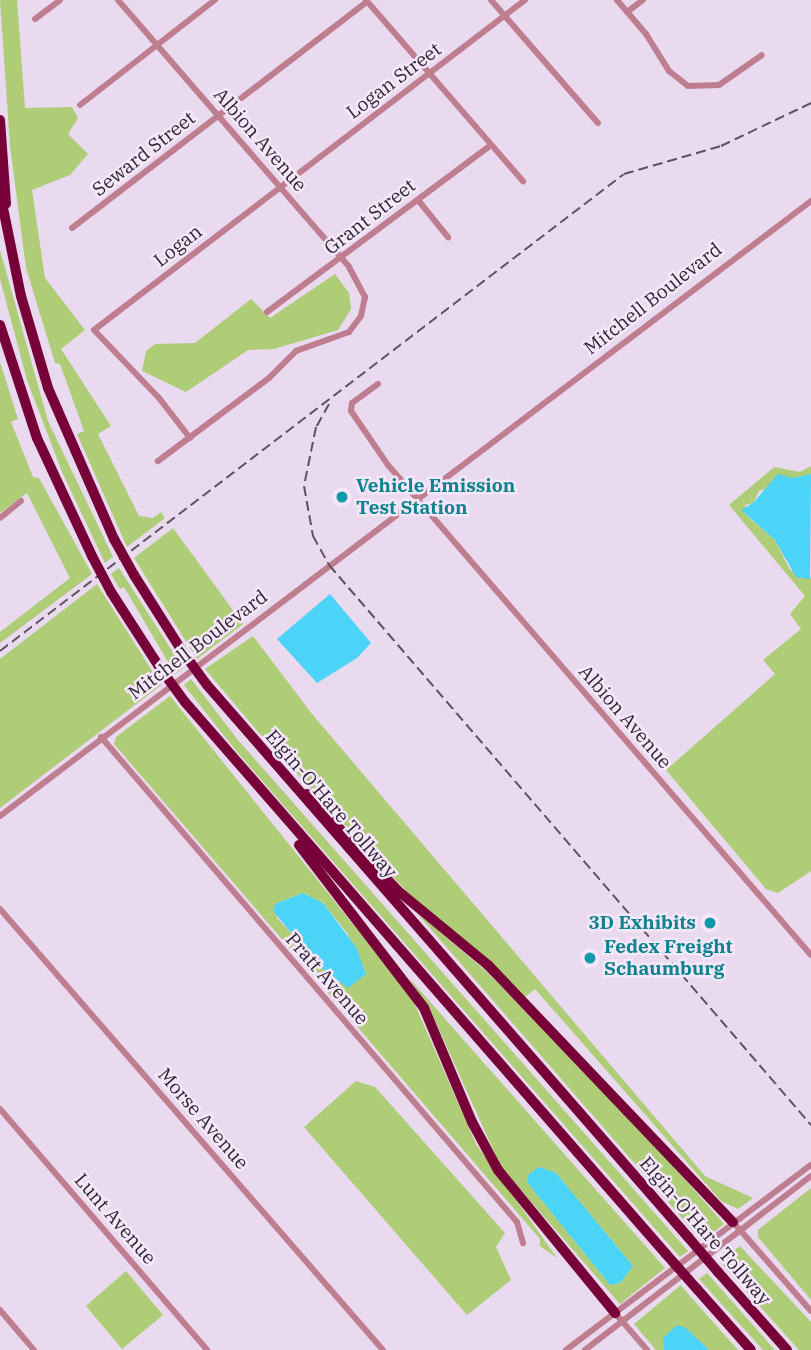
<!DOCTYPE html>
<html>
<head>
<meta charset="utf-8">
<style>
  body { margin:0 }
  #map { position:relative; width:811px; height:1350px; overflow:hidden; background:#e9daef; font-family:"IBM Plex Serif",serif }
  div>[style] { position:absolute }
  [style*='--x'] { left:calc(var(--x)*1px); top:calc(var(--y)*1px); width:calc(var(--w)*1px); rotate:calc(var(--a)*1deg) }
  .green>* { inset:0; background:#aecd76 }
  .water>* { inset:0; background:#4bd3f8 }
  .minor>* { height:6px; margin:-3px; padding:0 3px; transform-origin:3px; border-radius:3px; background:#bf7e90 }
  .highway>* { height:10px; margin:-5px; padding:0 5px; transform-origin:5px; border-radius:5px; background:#780039 }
  .rail>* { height:2px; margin-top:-1px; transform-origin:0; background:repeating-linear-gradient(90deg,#5c545f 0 10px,transparent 0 15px) }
  .highway-bridge>* { height:10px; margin:-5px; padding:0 5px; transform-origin:5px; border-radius:5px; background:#780039 }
  .dots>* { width:19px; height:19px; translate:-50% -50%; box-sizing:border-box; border:4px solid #f6e7fc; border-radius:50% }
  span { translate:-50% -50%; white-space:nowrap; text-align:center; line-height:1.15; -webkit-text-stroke:5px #f6e7fc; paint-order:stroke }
  .street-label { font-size:19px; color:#2c262e }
  .culture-label { font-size:19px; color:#0d838f; font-weight:700 }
  .left { translate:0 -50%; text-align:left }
  .right { translate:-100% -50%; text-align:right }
</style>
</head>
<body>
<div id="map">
  <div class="green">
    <div style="clip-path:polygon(0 0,17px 0,25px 108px,72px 107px,78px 118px,68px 134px,88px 154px,70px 175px,32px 190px,45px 278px,85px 330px,61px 349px,111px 426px,98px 434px,139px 516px,153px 518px,161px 512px,165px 518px,127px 547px,77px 434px,84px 431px,60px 364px,55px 363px,26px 268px,10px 146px)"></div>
    <div style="clip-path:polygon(0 250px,48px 421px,113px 557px,105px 563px,62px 472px,27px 380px,0 279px)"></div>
    <div style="clip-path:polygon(335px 274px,349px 293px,351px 309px,338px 330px,274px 349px,248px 350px,186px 392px,142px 371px,146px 351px,155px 344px,195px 343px,251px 299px,270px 318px)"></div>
    <div style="clip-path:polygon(0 362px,18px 419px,11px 422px,33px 477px,39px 478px,92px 574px,0 643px,0 632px,70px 578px,27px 493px,0 513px)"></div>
    <div style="clip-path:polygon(811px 466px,811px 474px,759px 491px,753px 503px,745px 505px,746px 515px,775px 540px,790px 570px,811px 578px,811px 871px,778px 893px,766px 889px,666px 770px,775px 674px,763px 660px,801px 629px,790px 614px,805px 596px,729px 505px,774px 467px,800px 472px)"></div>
    <div style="clip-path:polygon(173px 528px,243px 624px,197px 659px,134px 558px)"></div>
    <div style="clip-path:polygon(119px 568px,183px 668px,175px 674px,124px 587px,120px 589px,111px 574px)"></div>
    <div style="clip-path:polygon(97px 584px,161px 685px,0 808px,0 659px)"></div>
    <div style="clip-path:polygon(253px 636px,312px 714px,705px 1176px,753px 1198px,738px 1209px,721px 1201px,535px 989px,525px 997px,408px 893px,259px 733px,205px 669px)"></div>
    <div style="clip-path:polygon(191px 679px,238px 740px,688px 1251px,680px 1257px,237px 752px,184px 685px)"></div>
    <div style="clip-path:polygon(evenodd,170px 696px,412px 998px,476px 1144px,557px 1258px,540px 1246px,540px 1239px,114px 744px,116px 737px,170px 696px,303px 893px,323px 903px,347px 933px,365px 970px,338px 983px,277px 918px,275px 904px,303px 893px)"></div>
    <div style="clip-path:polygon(416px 912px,487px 972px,647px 1136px,724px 1224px,702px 1241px)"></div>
    <div style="clip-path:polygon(evenodd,409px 978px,665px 1268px,620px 1304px,501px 1167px,436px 1023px,409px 978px,539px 1167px,556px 1173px,633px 1266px,620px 1283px,610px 1285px,527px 1182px,529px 1174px,539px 1167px)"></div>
    <div style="clip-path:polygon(356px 1081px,375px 1087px,505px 1233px,496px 1247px,511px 1280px,467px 1315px,304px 1127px)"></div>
    <div style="clip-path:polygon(811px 1188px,811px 1300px,758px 1237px,758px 1230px)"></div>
    <div style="clip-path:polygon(740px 1246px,811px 1322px,811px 1350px,799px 1350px,720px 1262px)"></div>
    <div style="clip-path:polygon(126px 1271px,163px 1315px,122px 1349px,86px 1306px)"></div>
    <div style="clip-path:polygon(707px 1273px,775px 1350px,763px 1350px,699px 1279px)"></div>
    <div style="clip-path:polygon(681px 1285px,689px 1295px,738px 1350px,709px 1350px,686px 1328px,664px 1350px,656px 1350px,634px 1324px)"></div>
  </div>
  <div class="water">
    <div style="clip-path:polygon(778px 474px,793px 478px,811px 474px,810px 579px,796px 577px,775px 540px,741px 510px,753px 503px)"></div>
    <div style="clip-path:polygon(330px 594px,371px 643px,357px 658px,317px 683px,277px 639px)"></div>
    <div style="clip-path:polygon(303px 893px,323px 903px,356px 947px,366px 974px,348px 988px,319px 966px,273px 911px,275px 904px)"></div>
    <div style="clip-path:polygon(539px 1167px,556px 1173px,633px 1266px,620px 1283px,610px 1285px,527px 1182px,529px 1174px)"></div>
    <div style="clip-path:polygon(677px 1325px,686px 1328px,709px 1350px,664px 1350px,663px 1338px)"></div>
  </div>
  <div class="minor">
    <div style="--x:118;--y:0;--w:353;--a:49.1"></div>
    <div style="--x:349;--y:267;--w:34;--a:62"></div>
    <div style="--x:365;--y:297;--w:19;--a:102"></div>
    <div style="--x:361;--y:316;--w:20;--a:127"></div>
    <div style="--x:349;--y:332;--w:56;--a:160.3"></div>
    <div style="--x:296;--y:351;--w:38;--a:135"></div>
    <div style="--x:269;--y:378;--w:139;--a:143.2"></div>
    <div style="--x:366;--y:0;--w:240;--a:49.1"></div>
    <div style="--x:491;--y:0;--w:163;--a:49"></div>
    <div style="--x:617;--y:0;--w:45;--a:49.5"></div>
    <div style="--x:646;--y:34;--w:44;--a:58.1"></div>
    <div style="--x:669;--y:71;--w:24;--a:38"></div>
    <div style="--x:688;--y:86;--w:31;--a:-2"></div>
    <div style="--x:719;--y:85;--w:52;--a:-34.9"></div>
    <div style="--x:627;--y:12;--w:20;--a:-37"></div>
    <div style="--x:35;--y:19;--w:31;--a:-37"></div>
    <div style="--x:80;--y:105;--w:171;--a:-37.9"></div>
    <div style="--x:418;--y:200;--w:48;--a:51"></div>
    <div style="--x:72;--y:228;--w:372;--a:-37.5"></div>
    <div style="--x:267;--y:312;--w:279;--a:-36.7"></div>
    <div style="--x:378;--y:384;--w:32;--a:144"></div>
    <div style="--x:352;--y:403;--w:8;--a:97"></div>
    <div style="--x:351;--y:411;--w:65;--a:55.6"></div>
    <div style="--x:388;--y:465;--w:647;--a:49.2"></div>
    <div style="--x:190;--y:438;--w:51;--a:-127.8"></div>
    <div style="--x:159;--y:398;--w:94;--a:-133.7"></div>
    <div style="--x:94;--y:330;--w:543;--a:-37.44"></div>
    <div style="--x:0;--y:518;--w:27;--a:-39"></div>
    <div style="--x:101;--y:737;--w:639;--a:49.38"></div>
    <div style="--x:517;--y:1222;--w:22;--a:74"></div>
    <div style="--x:0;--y:816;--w:1018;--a:-37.17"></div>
    <div style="--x:0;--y:909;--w:584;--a:49.03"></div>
    <div style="--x:0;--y:1109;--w:318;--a:49.3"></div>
    <div style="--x:733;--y:1222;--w:118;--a:48.8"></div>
    <div style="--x:0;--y:1310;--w:52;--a:49.6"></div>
    <div style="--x:615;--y:1313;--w:49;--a:49.1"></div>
    <div style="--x:566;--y:1350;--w:307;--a:-37.1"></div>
    <div style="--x:585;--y:1350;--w:285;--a:-37.6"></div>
  </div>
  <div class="highway">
    <div style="--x:0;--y:120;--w:84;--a:85.9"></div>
    <div style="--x:0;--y:193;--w:105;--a:78.5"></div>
    <div style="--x:21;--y:296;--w:96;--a:73.6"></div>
    <div style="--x:48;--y:388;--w:165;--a:66.4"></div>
    <div style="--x:0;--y:325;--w:119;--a:71.9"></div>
    <div style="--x:37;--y:438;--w:130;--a:65"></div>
    <div style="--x:134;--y:575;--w:90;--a:57.7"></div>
    <div style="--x:111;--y:592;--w:90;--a:57.2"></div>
    <div style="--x:207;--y:685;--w:732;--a:48.93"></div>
    <div style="--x:185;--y:702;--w:732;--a:48.93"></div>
    <div style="--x:307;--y:794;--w:132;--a:46.8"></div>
    <div style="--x:397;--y:890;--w:118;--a:39.5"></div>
    <div style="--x:488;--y:965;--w:355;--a:46.4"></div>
    <div style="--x:299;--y:845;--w:205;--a:52.5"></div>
    <div style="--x:424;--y:1008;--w:124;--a:67.2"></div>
    <div style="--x:472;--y:1122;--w:55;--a:61.6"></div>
    <div style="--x:498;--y:1170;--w:185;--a:50.7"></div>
    <div style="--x:718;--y:1272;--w:104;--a:48.5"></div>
    <div style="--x:697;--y:1289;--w:81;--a:48.5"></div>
  </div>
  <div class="rail">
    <div style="--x:329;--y:404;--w:26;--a:119"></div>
    <div style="--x:316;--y:427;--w:60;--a:101.5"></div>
    <div style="--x:304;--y:486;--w:51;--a:79.8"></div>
    <div style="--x:313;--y:536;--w:33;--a:61"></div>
    <div style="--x:329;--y:565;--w:739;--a:49.28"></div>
    <div style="--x:0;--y:651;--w:785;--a:-37.4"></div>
    <div style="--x:624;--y:174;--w:101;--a:-16.1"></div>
    <div style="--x:721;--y:146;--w:100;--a:-25.5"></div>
  </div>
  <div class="highway-bridge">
    <div style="--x:114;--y:539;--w:41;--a:60.9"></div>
    <div style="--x:92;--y:556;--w:41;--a:62.2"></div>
    <div style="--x:182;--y:651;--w:42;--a:53.7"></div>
    <div style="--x:160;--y:668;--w:42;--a:53.7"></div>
    <div style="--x:688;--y:1237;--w:46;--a:49.4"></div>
    <div style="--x:666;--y:1254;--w:47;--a:48.5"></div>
  </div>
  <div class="dots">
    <div style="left:342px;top:497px;background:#0f9aa8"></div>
    <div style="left:710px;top:923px;background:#0f9aa8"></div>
    <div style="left:590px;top:958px;background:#0f9aa8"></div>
  </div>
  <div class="street-label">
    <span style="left:394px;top:81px;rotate:-37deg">Logan Street</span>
    <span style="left:260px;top:140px;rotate:49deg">Albion Avenue</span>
    <span style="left:144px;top:154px;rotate:-38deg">Seward Street</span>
    <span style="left:370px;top:217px;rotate:-38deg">Grant Street</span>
    <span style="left:178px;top:246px;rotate:-38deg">Logan</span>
    <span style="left:653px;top:299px;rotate:-38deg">Mitchell Boulevard</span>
    <span style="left:198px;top:645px;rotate:-37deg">Mitchell Boulevard</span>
    <span style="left:625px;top:717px;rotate:49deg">Albion Avenue</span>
    <span style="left:331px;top:804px;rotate:49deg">Elgin-O'Hare Tollway</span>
    <span style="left:327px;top:979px;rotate:49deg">Pratt Avenue</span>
    <span style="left:203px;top:1119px;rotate:49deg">Morse Avenue</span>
    <span style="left:115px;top:1219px;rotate:49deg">Lunt Avenue</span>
    <span style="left:705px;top:1231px;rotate:49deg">Elgin-O'Hare Tollway</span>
  </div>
  <div class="culture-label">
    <span class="left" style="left:356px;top:497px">Vehicle Emission<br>Test Station</span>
    <span class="right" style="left:696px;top:923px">3D Exhibits</span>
    <span class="left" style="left:604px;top:958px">Fedex Freight<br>Schaumburg</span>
  </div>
</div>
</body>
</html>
